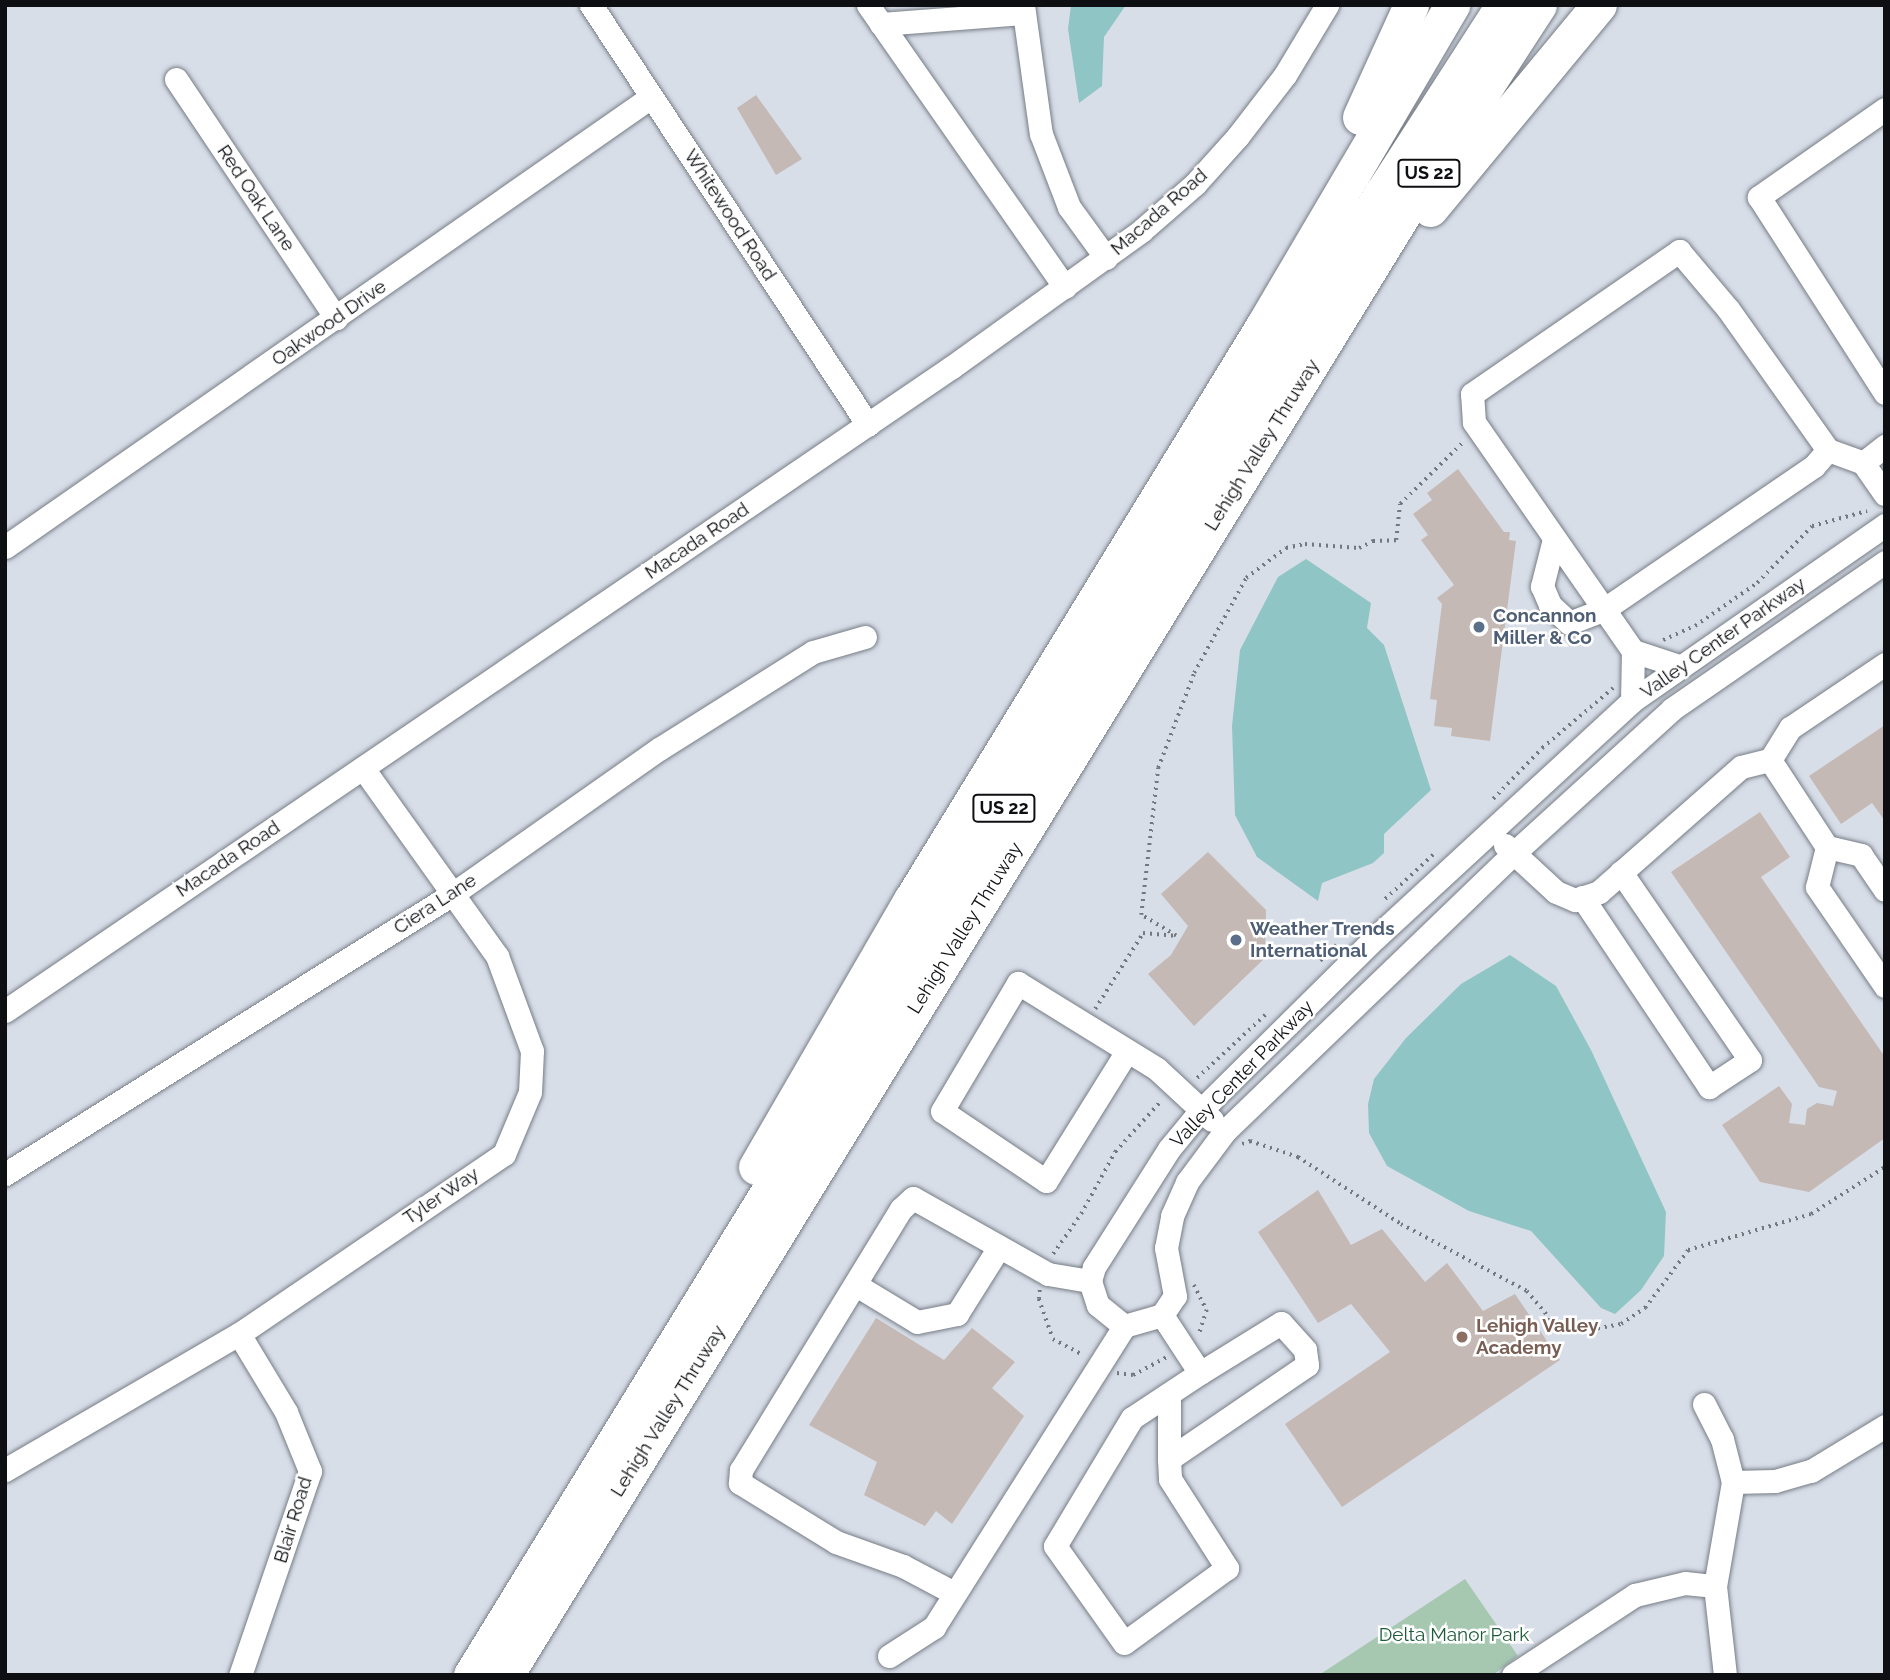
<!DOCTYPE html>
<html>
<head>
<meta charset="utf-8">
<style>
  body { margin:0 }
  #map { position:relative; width:1890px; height:1680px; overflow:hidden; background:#d8dee8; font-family:Raleway,sans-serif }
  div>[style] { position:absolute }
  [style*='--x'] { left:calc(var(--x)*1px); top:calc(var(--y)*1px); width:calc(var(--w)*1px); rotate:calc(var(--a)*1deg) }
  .green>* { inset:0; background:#a6c8b1 }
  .water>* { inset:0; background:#90c5c6 }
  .building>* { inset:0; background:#c4b9b4 }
  .path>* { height:3.5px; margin-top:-1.75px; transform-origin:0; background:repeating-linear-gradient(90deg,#74787e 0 2px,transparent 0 7px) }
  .roads { filter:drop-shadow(0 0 2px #777d86) drop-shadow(0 0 2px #777d86) }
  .minor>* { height:23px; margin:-11.5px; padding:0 11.5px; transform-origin:11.5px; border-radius:11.5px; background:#fff }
  .highway>* { height:35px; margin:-17.5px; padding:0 17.5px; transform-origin:17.5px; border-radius:17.5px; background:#fff }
  .dots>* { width:19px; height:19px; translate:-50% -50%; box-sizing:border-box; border:4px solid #fff; border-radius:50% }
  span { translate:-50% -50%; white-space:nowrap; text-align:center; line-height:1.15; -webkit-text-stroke:5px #fff; paint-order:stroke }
  .shield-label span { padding:2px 5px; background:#fff; border:2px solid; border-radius:5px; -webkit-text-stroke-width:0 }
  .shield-label { font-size:18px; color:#0d0f12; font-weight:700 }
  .street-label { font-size:19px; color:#0d0f12 }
  .service-label { font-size:19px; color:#4e5e75; font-weight:700 }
  .left { translate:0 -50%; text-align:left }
  .education-label { font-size:19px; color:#785e54; font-weight:700 }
  .park-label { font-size:19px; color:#1f5c3a }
  .frame { position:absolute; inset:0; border:7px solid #0d0f12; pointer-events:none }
</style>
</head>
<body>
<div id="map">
  <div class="green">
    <div style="clip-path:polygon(1465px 1579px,1518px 1656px,1493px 1675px,1319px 1675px)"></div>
  </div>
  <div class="water">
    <div style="clip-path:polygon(1071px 5px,1126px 5px,1104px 37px,1102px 86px,1079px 103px,1068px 29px)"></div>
    <div style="clip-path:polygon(1306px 559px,1371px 603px,1367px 628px,1384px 645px,1431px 790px,1384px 834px,1384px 853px,1373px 863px,1322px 883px,1318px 901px,1257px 857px,1235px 815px,1232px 726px,1240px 650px,1278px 577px)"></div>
    <div style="clip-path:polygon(1510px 955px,1556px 986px,1591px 1050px,1666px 1212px,1664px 1256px,1641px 1290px,1615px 1314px,1601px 1308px,1531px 1231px,1469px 1211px,1387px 1166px,1369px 1133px,1368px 1104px,1374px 1079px,1406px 1038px,1461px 984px)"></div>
  </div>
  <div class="building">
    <div style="clip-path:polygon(756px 95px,802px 159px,776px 175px,737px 108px)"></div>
    <div style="clip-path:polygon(1458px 469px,1504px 532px,1510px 532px,1509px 540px,1516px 541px,1490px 741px,1451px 736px,1452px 728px,1434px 726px,1437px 700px,1430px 699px,1442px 604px,1437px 598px,1454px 585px,1421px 540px,1428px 535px,1413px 514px,1432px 500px,1427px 493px)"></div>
    <div style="clip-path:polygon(1885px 725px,1885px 821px,1872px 803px,1841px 824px,1809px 776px)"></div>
    <div style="clip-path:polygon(1760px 812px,1790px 857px,1761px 877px,1885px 1057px,1885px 1138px,1809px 1192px,1760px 1182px,1722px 1125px,1779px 1086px,1792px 1104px,1789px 1123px,1805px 1125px,1807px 1109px,1817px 1103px,1833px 1106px,1837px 1091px,1819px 1087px,1671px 872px)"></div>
    <div style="clip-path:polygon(1208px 852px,1266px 910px,1265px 958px,1194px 1026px,1148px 974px,1171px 955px,1188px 926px,1161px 894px)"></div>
    <div style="clip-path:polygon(1318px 1190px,1351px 1245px,1382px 1229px,1425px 1282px,1447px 1263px,1483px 1311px,1515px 1294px,1560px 1360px,1342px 1507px,1285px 1424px,1390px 1352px,1351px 1304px,1318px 1323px,1258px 1232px)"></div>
    <div style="clip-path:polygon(876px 1318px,944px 1360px,972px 1328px,1015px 1362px,992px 1388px,1024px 1416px,952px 1524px,936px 1511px,925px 1526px,864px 1495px,877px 1462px,809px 1425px)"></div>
  </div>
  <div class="path">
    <div style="--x:1663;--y:640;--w:35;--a:-24"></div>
    <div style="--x:1695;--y:626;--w:75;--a:-34.7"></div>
    <div style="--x:1757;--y:583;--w:79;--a:-46"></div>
    <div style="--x:1812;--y:526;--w:57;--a:-15.3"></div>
    <div style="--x:1493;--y:799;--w:71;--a:-46.1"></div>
    <div style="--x:1542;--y:748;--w:93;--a:-40.2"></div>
    <div style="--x:1385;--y:899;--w:69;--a:-42.7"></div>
    <div style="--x:1176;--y:936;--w:41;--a:-149"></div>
    <div style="--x:1141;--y:915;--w:148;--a:-83.4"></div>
    <div style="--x:1158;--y:768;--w:102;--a:-69.2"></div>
    <div style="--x:1194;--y:673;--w:108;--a:-61.3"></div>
    <div style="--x:1246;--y:578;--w:50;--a:-36.9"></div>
    <div style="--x:1286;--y:548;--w:19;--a:-12"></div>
    <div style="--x:1305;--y:544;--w:54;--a:4.2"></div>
    <div style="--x:1359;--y:548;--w:16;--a:-27"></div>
    <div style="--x:1373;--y:541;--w:23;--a:-2"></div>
    <div style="--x:1396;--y:540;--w:36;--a:-84"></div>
    <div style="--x:1400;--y:504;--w:87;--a:-44.5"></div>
    <div style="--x:1320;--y:961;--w:27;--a:-45"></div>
    <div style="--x:1095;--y:1009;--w:90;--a:-57.7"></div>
    <div style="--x:1143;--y:933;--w:32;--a:5"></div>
    <div style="--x:1197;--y:1078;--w:93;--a:-42.8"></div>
    <div style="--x:1242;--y:1144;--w:9;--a:-21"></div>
    <div style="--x:1250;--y:1141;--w:51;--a:18.4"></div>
    <div style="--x:1298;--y:1157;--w:123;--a:33"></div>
    <div style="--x:1401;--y:1224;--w:143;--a:28"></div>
    <div style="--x:1527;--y:1291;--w:48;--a:50"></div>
    <div style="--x:1558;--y:1328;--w:19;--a:12"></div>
    <div style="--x:1577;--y:1332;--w:45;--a:-10.3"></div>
    <div style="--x:1621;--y:1324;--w:29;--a:-34"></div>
    <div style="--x:1645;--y:1308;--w:72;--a:-53.4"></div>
    <div style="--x:1688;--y:1250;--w:128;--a:-16.3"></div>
    <div style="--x:1811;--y:1214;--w:88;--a:-32.4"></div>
    <div style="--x:1053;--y:1254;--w:49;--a:-55"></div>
    <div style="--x:1081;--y:1214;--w:71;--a:-61.3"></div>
    <div style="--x:1115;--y:1152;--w:69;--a:-48"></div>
    <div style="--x:1194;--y:1285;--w:28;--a:63"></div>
    <div style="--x:1207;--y:1310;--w:26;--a:108"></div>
    <div style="--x:1040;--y:1290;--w:9;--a:96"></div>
    <div style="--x:1039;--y:1299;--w:42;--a:70.7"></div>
    <div style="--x:1053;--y:1339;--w:34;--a:28"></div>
    <div style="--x:1117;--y:1373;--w:16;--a:7"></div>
    <div style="--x:1133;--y:1375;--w:38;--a:-28"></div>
  </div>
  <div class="roads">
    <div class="minor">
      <div style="--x:591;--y:5;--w:503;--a:56.59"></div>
      <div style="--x:868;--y:5;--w:344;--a:55.1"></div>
      <div style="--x:1023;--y:5;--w:130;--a:82.1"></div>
      <div style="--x:1041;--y:134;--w:78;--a:69"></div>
      <div style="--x:1069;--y:207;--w:63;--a:54"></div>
      <div style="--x:881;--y:24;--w:142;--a:-4.4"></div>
      <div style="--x:176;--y:79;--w:288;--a:56.2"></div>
      <div style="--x:1885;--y:109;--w:154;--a:145.1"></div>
      <div style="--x:1759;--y:197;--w:233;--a:57.3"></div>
      <div style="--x:1863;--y:463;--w:28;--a:-38"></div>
      <div style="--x:1885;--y:525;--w:308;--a:145.2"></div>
      <div style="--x:1632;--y:701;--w:348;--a:137.3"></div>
      <div style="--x:1376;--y:937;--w:246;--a:135.3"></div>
      <div style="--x:1201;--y:1110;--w:50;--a:129.4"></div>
      <div style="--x:1169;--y:1149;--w:140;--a:122.4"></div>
      <div style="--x:1094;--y:1267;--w:15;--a:106"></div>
      <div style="--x:1090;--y:1281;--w:25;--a:72"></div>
      <div style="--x:1098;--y:1305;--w:33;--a:39"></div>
      <div style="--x:1124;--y:1326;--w:40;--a:-16"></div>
      <div style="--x:1162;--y:1315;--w:23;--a:-56"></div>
      <div style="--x:1175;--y:1296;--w:49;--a:-100.6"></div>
      <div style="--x:1166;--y:1248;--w:33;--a:-79"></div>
      <div style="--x:1172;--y:1216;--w:37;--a:-66"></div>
      <div style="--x:1187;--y:1182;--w:64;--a:-53.3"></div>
      <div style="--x:1225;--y:1131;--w:401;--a:-43.9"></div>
      <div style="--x:1514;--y:853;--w:214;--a:-42.3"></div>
      <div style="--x:1672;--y:709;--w:259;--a:-34.6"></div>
      <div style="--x:1554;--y:539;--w:49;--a:104.3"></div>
      <div style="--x:1542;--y:586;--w:21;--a:67"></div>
      <div style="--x:1550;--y:605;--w:26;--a:43"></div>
      <div style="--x:1569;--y:623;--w:36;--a:-21"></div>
      <div style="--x:1603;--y:610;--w:255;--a:-34.3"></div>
      <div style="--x:1814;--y:466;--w:21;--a:-49"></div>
      <div style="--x:5;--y:547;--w:787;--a:-34.86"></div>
      <div style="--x:1633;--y:651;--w:48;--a:18.1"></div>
      <div style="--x:1632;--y:701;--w:50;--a:-88.9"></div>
      <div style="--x:1633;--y:651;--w:279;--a:-124.8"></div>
      <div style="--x:1474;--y:422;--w:28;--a:-94"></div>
      <div style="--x:1472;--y:394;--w:252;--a:-34.6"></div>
      <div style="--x:1679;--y:251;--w:76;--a:49.8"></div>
      <div style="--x:1728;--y:309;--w:173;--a:54.7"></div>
      <div style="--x:1828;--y:450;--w:37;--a:20"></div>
      <div style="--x:1863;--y:463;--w:38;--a:55"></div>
      <div style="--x:1770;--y:760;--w:104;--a:56.8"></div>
      <div style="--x:1827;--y:847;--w:35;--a:13"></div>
      <div style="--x:1861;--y:855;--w:42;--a:55.6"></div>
      <div style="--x:1505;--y:845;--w:69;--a:42.7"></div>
      <div style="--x:1556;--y:892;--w:21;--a:23"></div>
      <div style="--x:1575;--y:900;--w:25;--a:-18"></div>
      <div style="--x:1599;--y:892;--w:189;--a:-41.4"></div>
      <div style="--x:1741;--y:767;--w:30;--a:-14"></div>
      <div style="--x:1770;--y:760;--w:38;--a:-58"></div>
      <div style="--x:1790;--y:728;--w:115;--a:-34"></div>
      <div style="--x:1827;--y:847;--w:41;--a:104"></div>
      <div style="--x:1817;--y:887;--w:120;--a:55.5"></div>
      <div style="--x:1582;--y:897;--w:229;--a:56.2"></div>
      <div style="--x:1709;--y:1087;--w:49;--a:-33.4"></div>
      <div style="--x:1750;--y:1060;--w:228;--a:-124.5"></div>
      <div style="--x:5;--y:1011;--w:1145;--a:-34.22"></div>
      <div style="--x:952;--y:367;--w:233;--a:-35.7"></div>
      <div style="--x:1141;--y:231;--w:72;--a:-41"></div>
      <div style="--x:1195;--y:184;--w:64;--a:-48.1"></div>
      <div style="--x:1238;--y:136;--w:77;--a:-52.4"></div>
      <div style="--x:1285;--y:75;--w:82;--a:-59"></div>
      <div style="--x:1127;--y:1051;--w:153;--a:121.9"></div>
      <div style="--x:1046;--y:1181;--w:125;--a:-146.1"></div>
      <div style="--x:942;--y:1111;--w:149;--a:-59.3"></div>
      <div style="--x:1018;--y:983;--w:163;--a:31.7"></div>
      <div style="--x:1157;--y:1069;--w:75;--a:42.8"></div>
      <div style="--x:5;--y:1174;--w:526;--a:-32.03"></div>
      <div style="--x:451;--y:895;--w:254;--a:-35.1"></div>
      <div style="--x:659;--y:749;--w:182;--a:-32.2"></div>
      <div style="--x:813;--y:652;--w:54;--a:-16.1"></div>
      <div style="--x:856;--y:1285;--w:71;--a:31.2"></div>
      <div style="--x:917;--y:1322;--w:41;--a:-11.3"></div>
      <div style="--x:957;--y:1314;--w:79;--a:-57.9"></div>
      <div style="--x:1162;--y:1315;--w:69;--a:56.8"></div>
      <div style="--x:1200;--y:1373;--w:95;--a:-31.7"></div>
      <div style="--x:1281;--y:1323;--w:36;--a:48"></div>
      <div style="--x:1305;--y:1350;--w:15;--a:82"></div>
      <div style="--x:1307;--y:1365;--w:167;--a:145.7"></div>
      <div style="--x:1169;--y:1459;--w:20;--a:87"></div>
      <div style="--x:1170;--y:1479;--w:106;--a:57.4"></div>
      <div style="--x:1227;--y:1568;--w:127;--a:143.9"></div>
      <div style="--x:1124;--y:1643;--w:119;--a:-125.4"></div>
      <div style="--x:1055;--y:1546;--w:149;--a:-59"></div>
      <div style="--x:1132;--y:1418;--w:82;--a:-33.5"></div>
      <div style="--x:239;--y:1334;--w:91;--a:58.9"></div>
      <div style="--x:286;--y:1412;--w:64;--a:67.9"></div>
      <div style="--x:310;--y:1471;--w:216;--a:108.9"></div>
      <div style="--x:1169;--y:1394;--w:65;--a:90"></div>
      <div style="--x:1704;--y:1404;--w:39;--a:63"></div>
      <div style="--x:1722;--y:1439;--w:44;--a:75.7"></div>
      <div style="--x:1733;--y:1482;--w:106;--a:99.8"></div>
      <div style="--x:1715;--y:1586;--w:90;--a:83.6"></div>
      <div style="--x:5;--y:1470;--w:271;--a:-30.2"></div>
      <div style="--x:239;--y:1334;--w:320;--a:-34.2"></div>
      <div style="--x:504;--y:1154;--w:67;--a:-67.2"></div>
      <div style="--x:530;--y:1092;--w:41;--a:-87.2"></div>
      <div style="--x:532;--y:1051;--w:101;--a:-110.2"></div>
      <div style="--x:497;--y:956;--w:231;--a:-125.5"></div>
      <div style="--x:1733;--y:1482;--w:42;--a:-1.4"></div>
      <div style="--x:1775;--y:1481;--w:37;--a:-16"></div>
      <div style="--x:1811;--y:1471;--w:87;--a:-31.3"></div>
      <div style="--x:954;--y:1593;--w:58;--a:-152.1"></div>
      <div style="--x:903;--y:1566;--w:71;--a:-160.3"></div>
      <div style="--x:836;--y:1542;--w:113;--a:-148.4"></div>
      <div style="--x:740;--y:1483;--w:13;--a:-86"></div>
      <div style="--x:741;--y:1470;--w:306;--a:-58.5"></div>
      <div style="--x:901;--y:1209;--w:16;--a:-43"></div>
      <div style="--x:913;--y:1198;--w:155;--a:29.4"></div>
      <div style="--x:1048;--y:1274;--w:43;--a:9.5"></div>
      <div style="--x:889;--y:1656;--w:54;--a:-32.8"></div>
      <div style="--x:934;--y:1627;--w:356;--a:-57.7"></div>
      <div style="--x:1513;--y:1675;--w:146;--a:-33.3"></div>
      <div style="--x:1635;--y:1595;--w:51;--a:-13.5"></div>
      <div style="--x:1685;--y:1583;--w:30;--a:6"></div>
    </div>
    <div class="highway">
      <div style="--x:1360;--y:117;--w:123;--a:-65.5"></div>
      <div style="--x:1430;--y:209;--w:265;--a:-50.4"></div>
      <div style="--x:756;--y:1167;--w:309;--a:-59.9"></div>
      <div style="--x:911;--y:900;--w:673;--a:-58.48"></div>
      <div style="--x:1263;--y:326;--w:373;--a:-59.5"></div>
      <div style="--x:471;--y:1675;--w:1740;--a:-58.42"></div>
      <div style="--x:1382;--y:193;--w:224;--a:-57.2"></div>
      <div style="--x:506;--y:1675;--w:1722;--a:-58.44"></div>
      <div style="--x:1407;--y:208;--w:242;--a:-57"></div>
    </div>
  </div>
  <div class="dots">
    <div style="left:1479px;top:627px;background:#5c6f8a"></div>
    <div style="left:1236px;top:940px;background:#5c6f8a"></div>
    <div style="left:1462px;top:1337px;background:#8d6e63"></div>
  </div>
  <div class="shield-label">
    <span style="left:1429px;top:173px">US 22</span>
    <span style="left:1004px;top:808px">US 22</span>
  </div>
  <div class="street-label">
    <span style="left:256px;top:198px;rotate:56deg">Red Oak Lane</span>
    <span style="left:1159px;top:212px;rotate:-41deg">Macada Road</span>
    <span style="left:730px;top:215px;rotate:57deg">Whitewood Road</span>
    <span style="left:329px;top:323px;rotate:-35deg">Oakwood Drive</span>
    <span style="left:1262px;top:445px;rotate:-58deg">Lehigh Valley Thruway</span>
    <span style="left:697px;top:541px;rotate:-34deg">Macada Road</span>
    <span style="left:1723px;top:638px;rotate:-35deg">Valley Center Parkway</span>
    <span style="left:228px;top:859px;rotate:-34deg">Macada Road</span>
    <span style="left:435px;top:904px;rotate:-33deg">Ciera Lane</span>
    <span style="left:965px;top:928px;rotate:-58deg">Lehigh Valley Thruway</span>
    <span style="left:1242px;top:1074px;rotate:-46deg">Valley Center Parkway</span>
    <span style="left:441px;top:1196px;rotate:-34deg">Tyler Way</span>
    <span style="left:668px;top:1411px;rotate:-58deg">Lehigh Valley Thruway</span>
    <span style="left:293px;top:1520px;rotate:-73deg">Blair Road</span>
  </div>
  <div class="service-label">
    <span class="left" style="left:1493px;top:627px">Concannon<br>Miller &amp; Co</span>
    <span class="left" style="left:1250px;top:940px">Weather Trends<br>International</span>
  </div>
  <div class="education-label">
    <span class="left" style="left:1476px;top:1337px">Lehigh Valley<br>Academy</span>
  </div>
  <div class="park-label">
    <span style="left:1454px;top:1635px">Delta Manor Park</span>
  </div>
  <div class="frame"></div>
</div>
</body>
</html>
